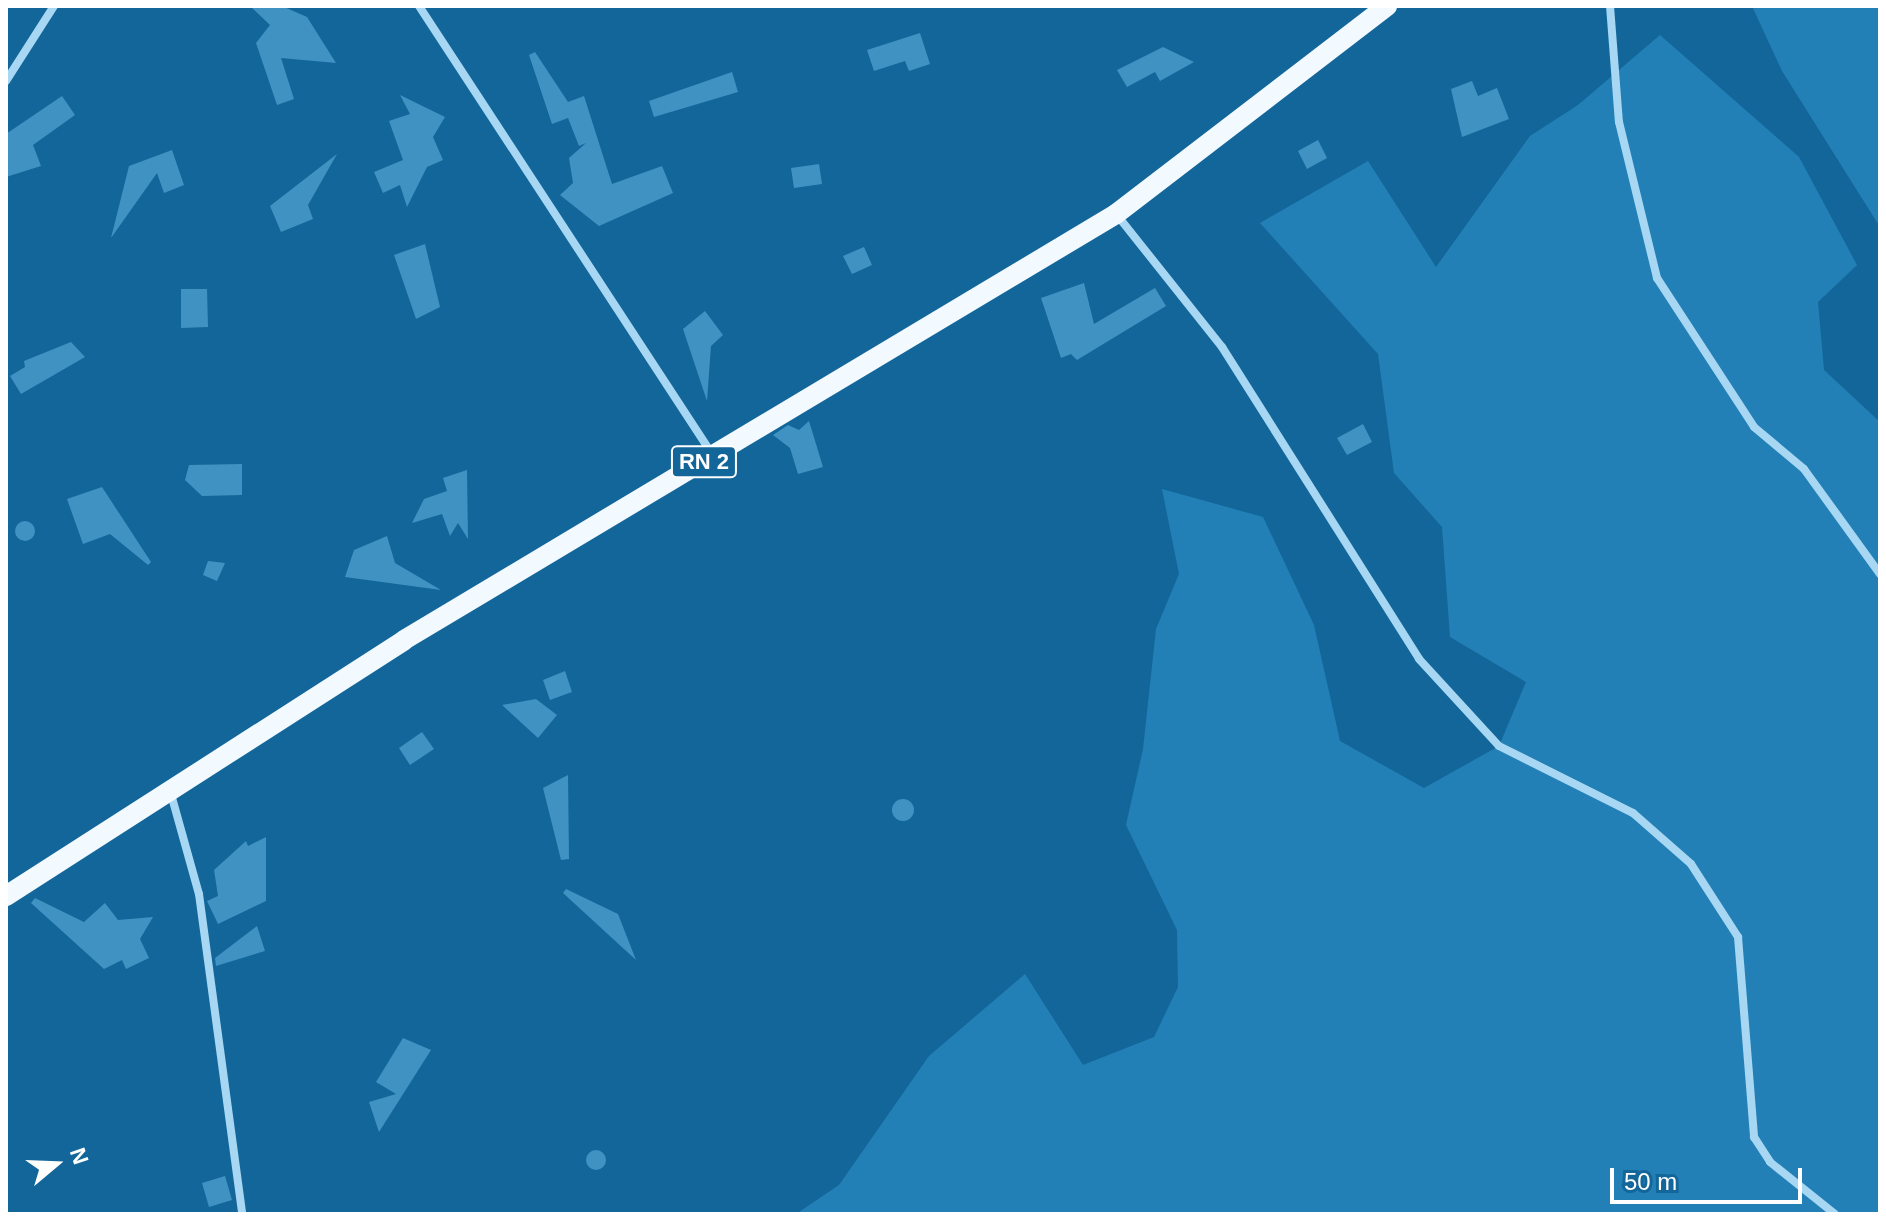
<!DOCTYPE html>
<html>
<head>
<meta charset="utf-8">
<style>
  body { margin:0 }
  #map { position:relative; width:1886px; height:1220px; overflow:hidden; background:#13669a; font-family:Arial,sans-serif }
  div>[style] { position:absolute }
  [style*='--x'] { left:calc(var(--x)*1px); top:calc(var(--y)*1px); width:calc(var(--w)*1px); rotate:calc(var(--a)*1deg) }
  .green>* { inset:0; background:#2280b7 }
  .building>* { inset:0; background:#4092c3 }
  .round { border-radius:50% }
  .street>* { height:8px; margin:-4px; padding:0 4px; transform-origin:4px; border-radius:4px; background:#a7d7f3 }
  .primary>* { height:20px; margin:-10px; padding:0 10px; transform-origin:10px; border-radius:10px; background:#f3faff }
  span { translate:-50% -50%; white-space:nowrap; text-align:center; line-height:1.15; -webkit-text-stroke:8px #13669a; paint-order:stroke }
  .shield-label span { padding:2px 6px; background:#13669a; border:2px solid; border-radius:6px; -webkit-text-stroke-width:0 }
  .shield-label { font-size:22px; color:#fff; font-weight:700 }
  .frame { position:absolute; inset:0; border:8px solid #fff; pointer-events:none }
  .north { position:absolute; left:16px; top:1124px; width:80px; height:80px; -webkit-text-stroke:6px #13669a; paint-order:stroke; rotate:71deg; font-size:22px; font-weight:700; line-height:32px; text-align:center; color:#fff }
  .north::after { content:''; display:block; margin:auto; width:28px; height:36px; background:#fff; clip-path:polygon(50% 0,100% 100%,50% 72%,0 100%) }
  .scale { position:absolute; left:1610px; top:1168px; width:192px; height:36px; box-sizing:border-box; border:4px solid #fff; border-top:0; padding-left:10px; font-size:24px; line-height:28px; white-space:nowrap; color:#fff; -webkit-text-stroke:6px #13669a; paint-order:stroke }
</style>
</head>
<body>
<div id="map">
  <div class="green">
    <div style="clip-path:polygon(1752px 6px,1880px 6px,1880px 227px,1782px 71px)"></div>
    <div style="clip-path:polygon(1660px 35px,1799px 157px,1857px 265px,1818px 302px,1824px 370px,1880px 422px,1880px 1214px,796px 1214px,839px 1185px,929px 1056px,1025px 974px,1083px 1065px,1154px 1037px,1178px 987px,1177px 930px,1126px 825px,1143px 749px,1156px 629px,1179px 574px,1162px 489px,1263px 517px,1314px 625px,1340px 741px,1424px 788px,1499px 746px,1526px 682px,1450px 637px,1442px 527px,1394px 473px,1378px 354px,1260px 223px,1368px 161px,1436px 267px,1530px 136px,1578px 105px)"></div>
  </div>
  <div class="building">
    <div style="clip-path:polygon(250px 6px,282px 6px,307px 17px,336px 63px,281px 58px,294px 99px,277px 105px,256px 43px,270px 25px)"></div>
    <div style="clip-path:polygon(920px 33px,930px 64px,909px 71px,905px 61px,874px 71px,867px 50px)"></div>
    <div style="clip-path:polygon(1163px 47px,1194px 62px,1160px 81px,1155px 72px,1127px 87px,1117px 70px)"></div>
    <div style="clip-path:polygon(535px 52px,568px 102px,584px 96px,612px 184px,662px 166px,673px 193px,599px 226px,560px 195px,573px 183px,569px 158px,586px 143px,579px 146px,568px 118px,552px 124px,529px 55px)"></div>
    <div style="clip-path:polygon(732px 72px,738px 92px,654px 117px,649px 101px)"></div>
    <div style="clip-path:polygon(1472px 81px,1478px 96px,1497px 88px,1509px 119px,1462px 137px,1451px 89px)"></div>
    <div style="clip-path:polygon(400px 95px,445px 117px,433px 137px,443px 160px,427px 167px,407px 207px,400px 185px,383px 193px,374px 172px,403px 160px,389px 121px,410px 114px)"></div>
    <div style="clip-path:polygon(62px 96px,75px 115px,33px 145px,41px 166px,6px 177px,6px 134px)"></div>
    <div style="clip-path:polygon(1318px 140px,1327px 158px,1307px 169px,1298px 151px)"></div>
    <div style="clip-path:polygon(172px 150px,184px 185px,164px 193px,157px 173px,111px 238px,129px 166px)"></div>
    <div style="clip-path:polygon(337px 154px,308px 205px,313px 219px,281px 232px,270px 206px)"></div>
    <div style="clip-path:polygon(819px 164px,822px 184px,794px 188px,791px 168px)"></div>
    <div style="clip-path:polygon(425px 244px,440px 307px,416px 319px,394px 255px)"></div>
    <div style="clip-path:polygon(864px 247px,872px 265px,852px 274px,843px 256px)"></div>
    <div style="clip-path:polygon(1084px 283px,1094px 324px,1155px 288px,1166px 306px,1077px 360px,1071px 354px,1061px 358px,1041px 298px)"></div>
    <div style="clip-path:polygon(181px 289px,207px 289px,208px 327px,181px 328px)"></div>
    <div style="clip-path:polygon(705px 311px,723px 335px,711px 346px,707px 401px,683px 329px)"></div>
    <div style="clip-path:polygon(71px 342px,85px 357px,21px 394px,10px 376px,25px 367px,24px 361px)"></div>
    <div style="clip-path:polygon(809px 421px,823px 467px,798px 474px,790px 448px,773px 435px,788px 425px,799px 430px)"></div>
    <div style="clip-path:polygon(1363px 424px,1372px 442px,1347px 455px,1337px 438px)"></div>
    <div style="clip-path:polygon(242px 464px,242px 495px,202px 496px,185px 480px,189px 465px)"></div>
    <div style="clip-path:polygon(467px 470px,468px 539px,458px 523px,450px 536px,442px 514px,412px 523px,424px 499px,447px 491px,443px 478px)"></div>
    <div style="clip-path:polygon(102px 487px,151px 562px,148px 565px,110px 534px,83px 544px,67px 499px)"></div>
    <div class="round" style="left:15px;top:521px;width:20px;height:20px"></div>
    <div style="clip-path:polygon(387px 536px,395px 563px,441px 590px,345px 577px,354px 550px)"></div>
    <div style="clip-path:polygon(208px 561px,225px 563px,217px 581px,203px 575px)"></div>
    <div style="clip-path:polygon(565px 671px,572px 692px,550px 700px,543px 680px)"></div>
    <div style="clip-path:polygon(536px 699px,557px 715px,538px 738px,502px 705px)"></div>
    <div style="clip-path:polygon(422px 732px,434px 749px,410px 765px,399px 748px)"></div>
    <div style="clip-path:polygon(568px 775px,569px 859px,561px 860px,543px 788px)"></div>
    <div class="round" style="left:892px;top:799px;width:22px;height:22px"></div>
    <div style="clip-path:polygon(266px 837px,266px 901px,218px 924px,207px 901px,218px 896px,214px 870px,246px 841px,248px 846px)"></div>
    <div style="clip-path:polygon(566px 889px,618px 914px,636px 960px,563px 893px)"></div>
    <div style="clip-path:polygon(35px 898px,84px 922px,105px 903px,118px 920px,153px 917px,140px 939px,149px 958px,126px 969px,122px 960px,104px 969px,31px 903px)"></div>
    <div style="clip-path:polygon(257px 926px,265px 951px,216px 966px,215px 958px)"></div>
    <div style="clip-path:polygon(403px 1038px,431px 1050px,379px 1132px,369px 1102px,396px 1094px,376px 1082px)"></div>
    <div class="round" style="left:586px;top:1150px;width:20px;height:20px"></div>
    <div style="clip-path:polygon(225px 1176px,232px 1200px,209px 1207px,202px 1183px)"></div>
  </div>
  <div class="street">
    <div style="--x:419;--y:6;--w:535;--a:56.81"></div>
    <div style="--x:1610;--y:6;--w:116;--a:85.6"></div>
    <div style="--x:1619;--y:122;--w:161;--a:76.3"></div>
    <div style="--x:1657;--y:278;--w:178;--a:56.9"></div>
    <div style="--x:1754;--y:427;--w:65;--a:40"></div>
    <div style="--x:1804;--y:469;--w:130;--a:54.1"></div>
    <div style="--x:6;--y:81;--w:89;--a:-57.4"></div>
    <div style="--x:1117;--y:215;--w:169;--a:51.5"></div>
    <div style="--x:1222;--y:347;--w:369;--a:57.7"></div>
    <div style="--x:1419;--y:659;--w:118;--a:47.4"></div>
    <div style="--x:1499;--y:746;--w:150;--a:26.6"></div>
    <div style="--x:1633;--y:813;--w:77;--a:41.3"></div>
    <div style="--x:1691;--y:864;--w:87;--a:57.2"></div>
    <div style="--x:1738;--y:937;--w:201;--a:85.4"></div>
    <div style="--x:1754;--y:1137;--w:30;--a:57"></div>
    <div style="--x:1770;--y:1162;--w:83;--a:38.7"></div>
    <div style="--x:171;--y:794;--w:104;--a:74.4"></div>
    <div style="--x:199;--y:894;--w:323;--a:82.3"></div>
  </div>
  <div class="primary">
    <div style="--x:6;--y:896;--w:473;--a:-32.7"></div>
    <div style="--x:404;--y:640;--w:830;--a:-30.89"></div>
    <div style="--x:1116;--y:214;--w:342;--a:-37.5"></div>
  </div>
  <div class="shield-label">
    <span style="left:704px;top:462px">RN 2</span>
  </div>
  <div class="frame"></div>
  <div class="north">N</div>
  <div class="scale">50 m</div>
</div>
</body>
</html>
